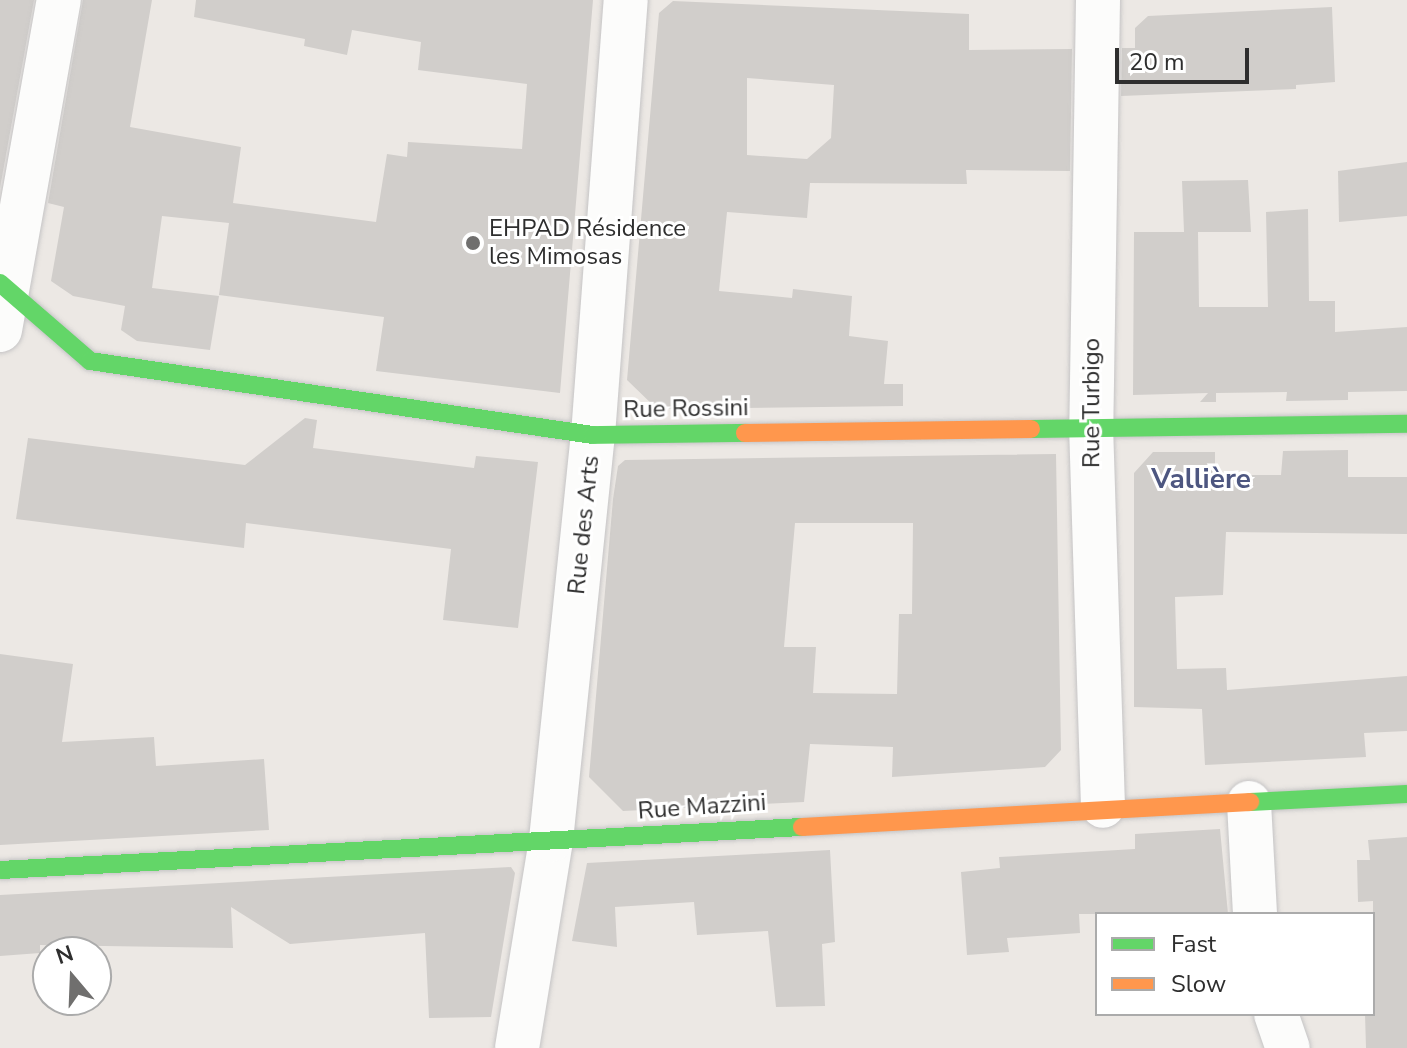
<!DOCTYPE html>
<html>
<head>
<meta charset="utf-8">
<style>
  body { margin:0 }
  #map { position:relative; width:1407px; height:1048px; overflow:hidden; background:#ece8e4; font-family:"Nunito Sans",sans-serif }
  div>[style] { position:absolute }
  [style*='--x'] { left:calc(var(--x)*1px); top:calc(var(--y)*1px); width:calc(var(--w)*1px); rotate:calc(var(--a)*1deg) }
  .building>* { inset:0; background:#d1cecb }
  .roads { filter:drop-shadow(0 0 2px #c5c4c5) drop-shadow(0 0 2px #c5c4c5) }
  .street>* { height:44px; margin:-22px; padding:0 22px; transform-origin:22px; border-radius:22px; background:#fcfcfb }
  .fast>* { height:18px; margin:-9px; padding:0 9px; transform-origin:9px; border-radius:9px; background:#63d668 }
  .slow>* { height:18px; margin:-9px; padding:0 9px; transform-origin:9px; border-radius:9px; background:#ff974d }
  .dots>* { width:22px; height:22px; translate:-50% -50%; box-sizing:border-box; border:4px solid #fff; border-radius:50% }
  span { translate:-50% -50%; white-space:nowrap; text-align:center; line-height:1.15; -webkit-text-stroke:6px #fff; paint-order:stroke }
  .poi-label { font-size:24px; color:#2e2e2e }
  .left { translate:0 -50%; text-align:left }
  .street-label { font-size:24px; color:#2e2e2e }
  .quarter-label { font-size:28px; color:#4d5680; font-weight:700 }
  .legend { position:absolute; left:1095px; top:912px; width:280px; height:104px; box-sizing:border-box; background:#fff; border:2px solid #ababab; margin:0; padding:10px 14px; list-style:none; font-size:24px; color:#2e2e2e }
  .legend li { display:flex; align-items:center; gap:16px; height:40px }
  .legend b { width:40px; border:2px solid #ababab }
  .north { position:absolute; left:32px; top:936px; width:80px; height:80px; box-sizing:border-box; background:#fff; border:2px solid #ababab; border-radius:50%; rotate:341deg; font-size:22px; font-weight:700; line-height:32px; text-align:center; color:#2e2e2e }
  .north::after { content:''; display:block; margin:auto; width:28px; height:36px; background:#706f6e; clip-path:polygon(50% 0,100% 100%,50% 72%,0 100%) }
  .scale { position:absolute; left:1115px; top:48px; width:134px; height:36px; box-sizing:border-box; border:4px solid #2e2e2e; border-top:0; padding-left:10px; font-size:24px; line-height:28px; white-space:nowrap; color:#2e2e2e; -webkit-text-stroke:6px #fff; paint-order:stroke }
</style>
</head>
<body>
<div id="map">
  <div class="building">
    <div style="clip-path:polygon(0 0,34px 0,0 188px)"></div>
    <div style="clip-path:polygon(83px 0,152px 0,130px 127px,241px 147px,233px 203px,376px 222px,387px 154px,407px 157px,408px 142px,522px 149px,527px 84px,418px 70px,421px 42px,352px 30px,347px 55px,304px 46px,305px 39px,194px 17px,196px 0,593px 0,560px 393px,376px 371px,384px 317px,219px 295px,229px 223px,162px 216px,152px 288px,219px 296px,210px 350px,137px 341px,121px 330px,125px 306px,73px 296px,51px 281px,64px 207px,48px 203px)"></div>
    <div style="clip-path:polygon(evenodd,673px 1px,969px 14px,969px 50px,1072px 49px,1070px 171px,966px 170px,967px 184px,810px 183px,807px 218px,727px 212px,719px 291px,792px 298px,793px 289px,852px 296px,849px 336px,888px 341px,884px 384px,903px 384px,903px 406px,657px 409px,627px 380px,659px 13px,673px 1px,747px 78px,834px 85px,831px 138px,807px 159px,747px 155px,747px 78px)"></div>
    <div style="clip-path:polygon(1332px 7px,1335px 82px,1296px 85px,1296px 89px,1121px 96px,1122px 48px,1135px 48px,1135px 28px,1148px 16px)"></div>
    <div style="clip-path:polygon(1407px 162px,1407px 216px,1339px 222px,1338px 171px)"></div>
    <div style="clip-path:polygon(1248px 180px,1251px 232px,1198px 232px,1199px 307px,1268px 307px,1266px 212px,1308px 209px,1309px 301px,1335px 301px,1335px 332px,1407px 327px,1407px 391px,1348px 392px,1348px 400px,1286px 401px,1287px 392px,1216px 393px,1216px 402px,1200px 402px,1208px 393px,1133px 395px,1134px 232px,1184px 232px,1182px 181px)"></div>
    <div style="clip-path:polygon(305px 418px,317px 420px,313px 448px,474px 468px,476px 456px,538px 462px,518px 628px,443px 620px,451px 549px,246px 523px,244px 548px,16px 519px,28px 438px,245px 465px)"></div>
    <div style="clip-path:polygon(1348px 450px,1348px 477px,1407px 477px,1407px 534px,1226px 532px,1223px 595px,1175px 597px,1177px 669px,1226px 668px,1227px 690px,1407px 676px,1407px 731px,1364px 733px,1366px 757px,1205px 765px,1202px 709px,1134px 707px,1134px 473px,1153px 452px,1215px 452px,1215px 475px,1281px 475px,1283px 451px)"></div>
    <div style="clip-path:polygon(evenodd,1056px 454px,1061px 750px,1045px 767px,892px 777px,893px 747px,810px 744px,804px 802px,623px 811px,589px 777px,613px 499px,618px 466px,625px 460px,1056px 454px,795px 523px,913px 523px,912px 614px,899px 614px,897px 694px,813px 693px,816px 647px,784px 647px,795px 523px)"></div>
    <div style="clip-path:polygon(0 654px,73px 664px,62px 742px,154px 737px,156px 766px,264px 759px,269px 830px,0 845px)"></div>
    <div style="clip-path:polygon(1220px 829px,1228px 914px,1079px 914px,1080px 933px,1007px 938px,1009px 952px,967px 955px,961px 872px,1000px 868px,999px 857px,1135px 849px,1135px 834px)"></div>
    <div style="clip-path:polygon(1407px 837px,1407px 1048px,1366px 1048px,1365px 1014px,1373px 1014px,1373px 901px,1358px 902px,1357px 860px,1370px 860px,1368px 840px)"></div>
    <div style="clip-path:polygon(830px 850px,835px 942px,822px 944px,825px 1006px,776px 1007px,768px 931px,697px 935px,694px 902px,615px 907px,617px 947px,572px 941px,587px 863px)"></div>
    <div style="clip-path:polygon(511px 867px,515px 873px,491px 1017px,429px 1018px,425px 933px,290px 944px,231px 907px,233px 948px,40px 945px,40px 953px,0 956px,0 895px)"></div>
  </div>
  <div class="roads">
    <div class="street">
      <div style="--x:1098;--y:0;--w:425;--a:90.9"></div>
      <div style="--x:1091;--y:425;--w:381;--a:88.2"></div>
      <div style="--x:0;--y:330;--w:335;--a:-79.9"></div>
      <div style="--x:1249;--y:803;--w:111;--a:86.9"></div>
      <div style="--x:1276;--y:1014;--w:36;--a:71"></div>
      <div style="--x:517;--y:1048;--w:211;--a:-80.7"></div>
      <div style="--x:551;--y:840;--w:407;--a:-84.1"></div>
      <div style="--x:593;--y:435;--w:436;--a:-85.7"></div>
    </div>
    <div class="fast">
      <div style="--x:0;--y:283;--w:119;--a:40.9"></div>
      <div style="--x:90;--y:361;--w:508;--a:8.37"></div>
      <div style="--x:593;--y:435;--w:152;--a:-0.8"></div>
      <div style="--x:1031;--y:429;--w:376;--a:-0.8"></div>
      <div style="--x:1250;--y:802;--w:157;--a:-2.9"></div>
      <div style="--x:0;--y:870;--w:803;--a:-3.07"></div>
    </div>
    <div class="slow">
      <div style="--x:745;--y:433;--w:286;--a:-0.8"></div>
      <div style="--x:802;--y:827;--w:449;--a:-3.2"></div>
    </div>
  </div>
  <div class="dots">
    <div style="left:473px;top:243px;background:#706f6e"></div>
  </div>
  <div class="poi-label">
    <span class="left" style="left:489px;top:243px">EHPAD Résidence<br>les Mimosas</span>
  </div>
  <div class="street-label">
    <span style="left:1092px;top:403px;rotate:-90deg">Rue Turbigo</span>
    <span style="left:686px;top:409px;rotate:-1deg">Rue Rossini</span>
    <span style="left:584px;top:525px;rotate:-84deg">Rue des Arts</span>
    <span style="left:702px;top:807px;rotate:-4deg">Rue Mazzini</span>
  </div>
  <div class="quarter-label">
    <span style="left:1201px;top:479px">Vallière</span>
  </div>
  <ul class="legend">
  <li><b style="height:10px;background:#63d668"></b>Fast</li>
  <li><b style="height:10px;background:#ff974d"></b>Slow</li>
  </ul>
  <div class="north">N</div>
  <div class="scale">20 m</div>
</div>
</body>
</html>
